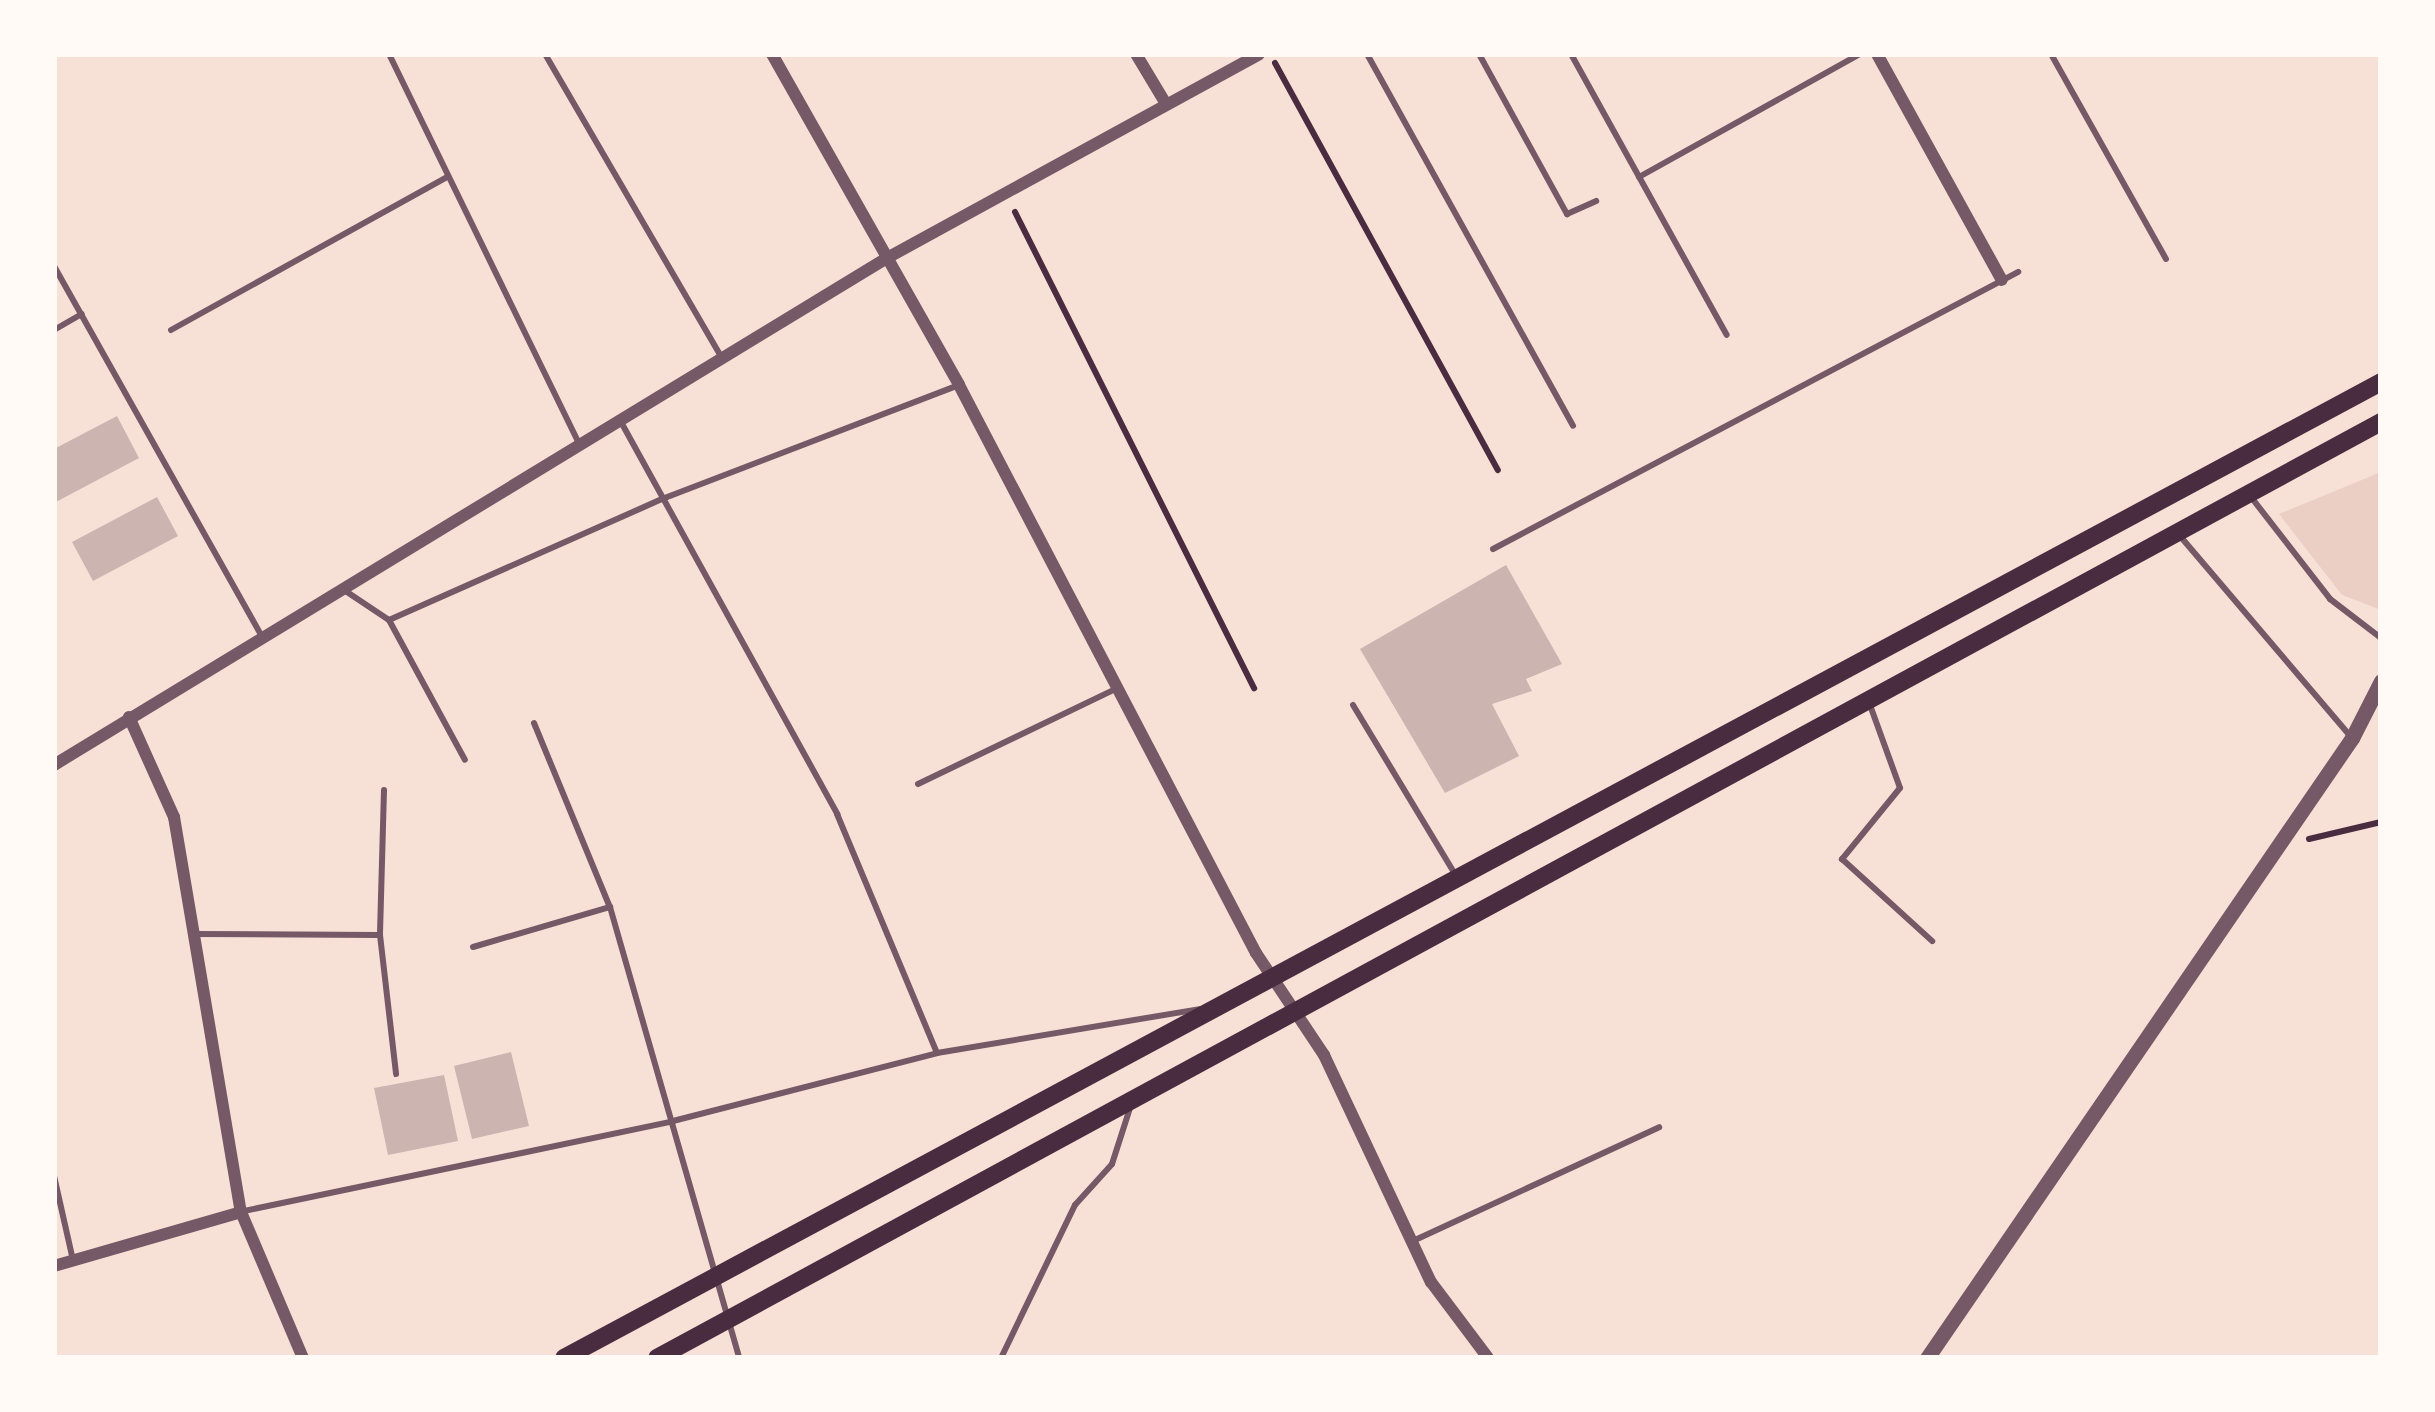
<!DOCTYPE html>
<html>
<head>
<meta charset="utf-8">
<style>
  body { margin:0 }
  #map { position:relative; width:2435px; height:1412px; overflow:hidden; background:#f7e1d7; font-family:Mulish,sans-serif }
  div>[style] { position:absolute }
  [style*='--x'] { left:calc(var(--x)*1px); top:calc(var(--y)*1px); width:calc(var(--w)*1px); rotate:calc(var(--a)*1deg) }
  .green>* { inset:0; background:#ebcfc5 }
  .building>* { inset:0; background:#ccb4b1 }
  .path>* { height:6px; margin:-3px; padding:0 3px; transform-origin:3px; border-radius:3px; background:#4a2c40 }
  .service>* { height:6px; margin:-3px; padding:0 3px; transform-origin:3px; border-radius:3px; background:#755966 }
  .minor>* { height:12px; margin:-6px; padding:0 6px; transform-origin:6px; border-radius:6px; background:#755966 }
  .tertiary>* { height:15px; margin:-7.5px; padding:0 7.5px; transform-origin:7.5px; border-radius:7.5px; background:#755966 }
  .primary>* { height:18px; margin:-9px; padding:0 9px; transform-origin:9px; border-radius:9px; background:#4a2c40 }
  span { translate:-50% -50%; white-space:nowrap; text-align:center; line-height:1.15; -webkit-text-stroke:9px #fffaf5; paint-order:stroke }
  .frame { position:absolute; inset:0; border:57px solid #fffaf5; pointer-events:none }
</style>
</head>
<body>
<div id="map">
  <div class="green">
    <div style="clip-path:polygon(2381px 472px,2381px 610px,2342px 595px,2279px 514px)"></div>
  </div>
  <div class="building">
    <div style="clip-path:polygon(117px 416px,139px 458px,54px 503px,54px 449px)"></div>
    <div style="clip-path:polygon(157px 497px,178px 536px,93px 581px,72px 542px)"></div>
    <div style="clip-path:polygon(1506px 565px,1562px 664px,1526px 679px,1532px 691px,1492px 704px,1519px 756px,1445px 793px,1360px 649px)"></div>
    <div style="clip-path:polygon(511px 1052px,529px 1126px,472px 1139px,454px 1066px)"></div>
    <div style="clip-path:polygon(444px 1075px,458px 1141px,388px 1155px,374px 1088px)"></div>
  </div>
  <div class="path">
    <div style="--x:1275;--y:63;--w:464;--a:61.3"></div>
    <div style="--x:1015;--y:212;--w:533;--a:63.34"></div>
    <div style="--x:2309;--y:839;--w:74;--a:-13.3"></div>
  </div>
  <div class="service">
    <div style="--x:389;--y:54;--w:432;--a:64"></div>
    <div style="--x:545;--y:54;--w:350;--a:59.8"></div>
    <div style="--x:1367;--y:54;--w:425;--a:61"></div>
    <div style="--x:1479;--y:54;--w:183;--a:61.2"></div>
    <div style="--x:1567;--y:214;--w:32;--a:-24"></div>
    <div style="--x:1571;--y:54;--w:321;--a:61"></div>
    <div style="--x:2051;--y:54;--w:235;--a:60.7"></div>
    <div style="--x:1639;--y:177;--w:253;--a:-29.1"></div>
    <div style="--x:54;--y:266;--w:425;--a:60.7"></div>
    <div style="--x:54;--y:330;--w:32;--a:-30"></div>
    <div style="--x:171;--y:330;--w:316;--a:-29"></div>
    <div style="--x:621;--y:422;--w:448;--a:61.1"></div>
    <div style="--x:837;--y:814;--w:259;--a:67.3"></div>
    <div style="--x:2251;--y:497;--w:129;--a:52.2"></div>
    <div style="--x:2330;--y:599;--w:64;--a:37.4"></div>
    <div style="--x:2180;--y:536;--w:262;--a:49.6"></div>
    <div style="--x:1493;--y:549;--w:594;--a:-27.82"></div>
    <div style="--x:344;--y:590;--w:54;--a:33.7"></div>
    <div style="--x:389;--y:620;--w:299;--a:-23.9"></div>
    <div style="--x:662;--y:499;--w:315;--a:-21"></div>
    <div style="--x:389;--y:620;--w:159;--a:61.5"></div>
    <div style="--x:1353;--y:705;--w:200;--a:58.9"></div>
    <div style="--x:1870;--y:705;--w:88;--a:70.1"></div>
    <div style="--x:1900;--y:788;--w:92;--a:129.2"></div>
    <div style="--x:1842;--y:859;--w:122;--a:42.3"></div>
    <div style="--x:534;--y:723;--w:199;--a:67.6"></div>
    <div style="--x:610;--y:907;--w:469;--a:74"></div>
    <div style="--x:918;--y:784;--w:216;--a:-25.7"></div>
    <div style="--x:384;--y:790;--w:145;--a:91.6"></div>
    <div style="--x:380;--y:935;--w:140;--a:83.4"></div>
    <div style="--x:196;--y:934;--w:184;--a:0.3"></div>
    <div style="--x:473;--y:947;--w:143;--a:-16.3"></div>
    <div style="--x:54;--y:1176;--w:86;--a:77.3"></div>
    <div style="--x:244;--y:1211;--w:438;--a:-11.8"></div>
    <div style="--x:673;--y:1121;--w:273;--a:-14.4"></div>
    <div style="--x:937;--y:1053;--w:266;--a:-9.5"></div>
    <div style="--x:1415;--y:1240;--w:269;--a:-24.8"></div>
    <div style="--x:1001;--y:1358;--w:170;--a:-64.2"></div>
    <div style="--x:1075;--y:1205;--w:55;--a:-47.9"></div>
    <div style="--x:1112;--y:1164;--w:59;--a:-72.2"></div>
  </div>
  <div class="minor">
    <div style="--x:772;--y:54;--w:380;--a:60.5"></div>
    <div style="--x:959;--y:385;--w:641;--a:62.4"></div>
    <div style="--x:1256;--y:953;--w:123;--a:56.3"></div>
    <div style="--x:1324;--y:1055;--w:251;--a:64.8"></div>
    <div style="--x:1431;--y:1282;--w:95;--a:53.1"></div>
    <div style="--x:1136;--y:54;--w:58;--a:59"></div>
    <div style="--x:1877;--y:54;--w:258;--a:61.1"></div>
    <div style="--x:129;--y:717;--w:110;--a:65.8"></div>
    <div style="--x:174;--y:817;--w:401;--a:80.4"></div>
    <div style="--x:241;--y:1212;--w:159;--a:67"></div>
    <div style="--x:54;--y:765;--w:975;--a:-31.33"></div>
    <div style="--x:887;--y:258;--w:424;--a:-28.7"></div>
    <div style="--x:54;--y:1266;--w:195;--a:-16.1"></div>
  </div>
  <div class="tertiary">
    <div style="--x:1927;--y:1358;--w:752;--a:-55.57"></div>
    <div style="--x:2352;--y:738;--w:64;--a:-63"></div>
  </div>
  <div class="primary">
    <div style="--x:564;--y:1358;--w:2063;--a:-28.24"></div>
    <div style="--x:657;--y:1358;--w:1962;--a:-28.5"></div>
  </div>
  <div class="frame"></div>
</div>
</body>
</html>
